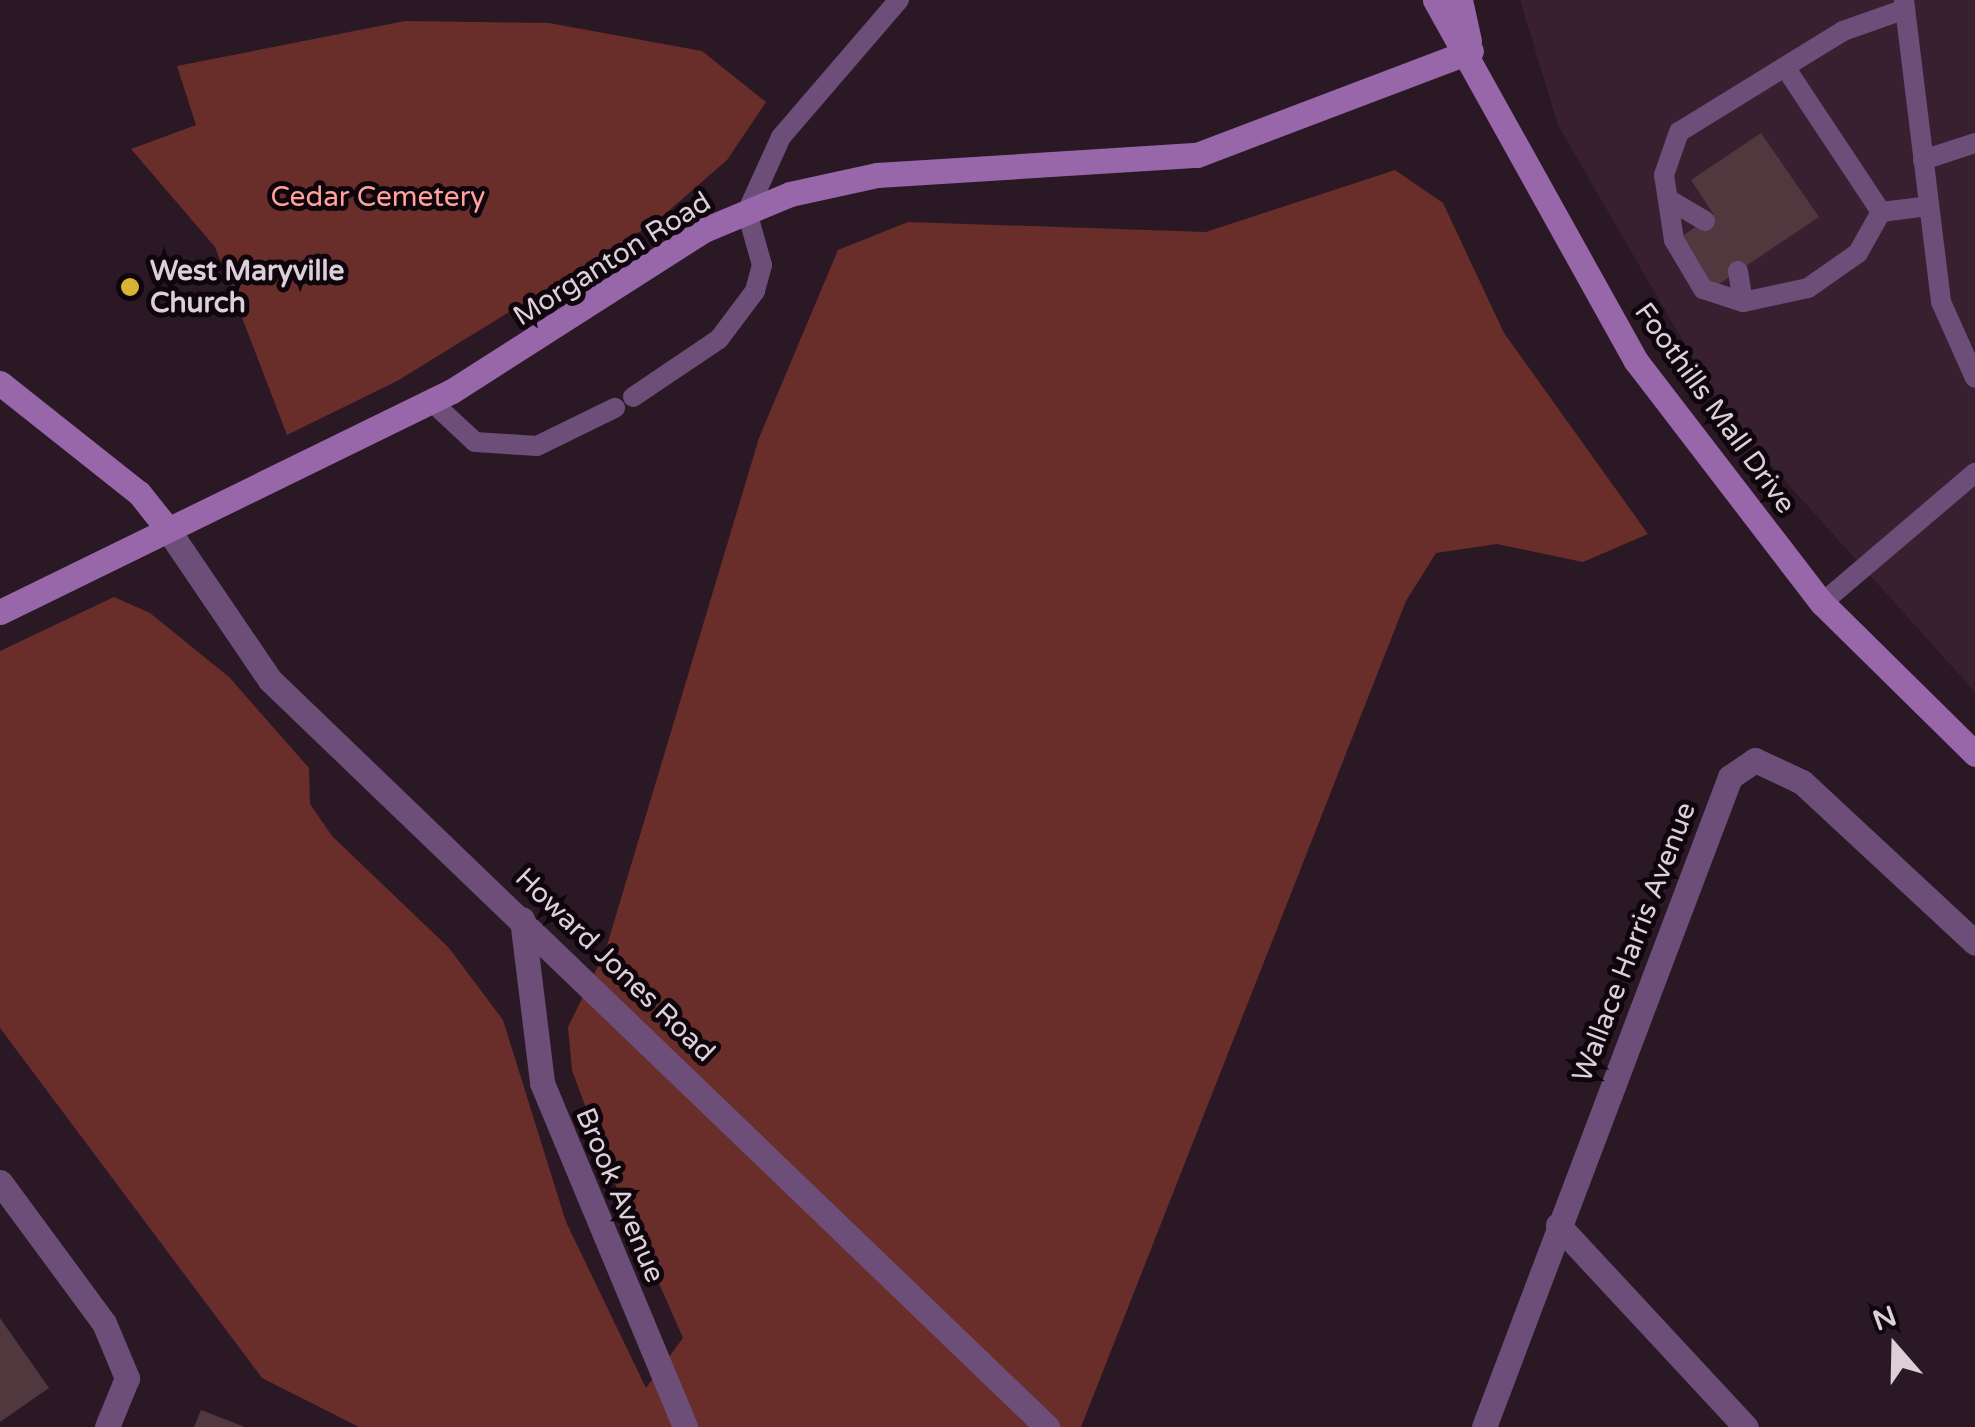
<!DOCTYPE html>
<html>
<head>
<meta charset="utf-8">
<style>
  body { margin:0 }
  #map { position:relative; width:1975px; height:1427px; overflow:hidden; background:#2b1825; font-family:"Varela Round",sans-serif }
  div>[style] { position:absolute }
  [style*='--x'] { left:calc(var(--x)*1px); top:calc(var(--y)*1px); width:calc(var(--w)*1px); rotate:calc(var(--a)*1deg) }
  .built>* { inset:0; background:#382031 }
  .green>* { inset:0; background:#692d2a }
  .building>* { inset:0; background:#51373e }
  .lane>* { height:20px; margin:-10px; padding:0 10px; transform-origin:10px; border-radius:10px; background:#6c4e78 }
  .street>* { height:25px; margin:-12.5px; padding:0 12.5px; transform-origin:12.5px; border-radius:12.5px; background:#6c4e78 }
  .secondary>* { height:25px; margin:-12.5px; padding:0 12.5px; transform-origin:12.5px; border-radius:12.5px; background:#9867aa }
  .dots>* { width:28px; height:28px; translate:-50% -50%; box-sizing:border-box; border:5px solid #0e060c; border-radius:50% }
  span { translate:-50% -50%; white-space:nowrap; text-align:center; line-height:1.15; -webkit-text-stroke:10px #0e060c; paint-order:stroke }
  .park-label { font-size:28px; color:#fea29b }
  .street-label { font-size:28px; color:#ddcfd7 }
  .poi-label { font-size:28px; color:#ddcfd7; font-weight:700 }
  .left { translate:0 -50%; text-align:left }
  .north { position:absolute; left:1845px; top:1297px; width:100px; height:100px; -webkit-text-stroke:8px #0e060c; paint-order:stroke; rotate:340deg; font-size:28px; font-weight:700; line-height:40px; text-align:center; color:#ddcfd7 }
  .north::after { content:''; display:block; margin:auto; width:35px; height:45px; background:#ddcfd7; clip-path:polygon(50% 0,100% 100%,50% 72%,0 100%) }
</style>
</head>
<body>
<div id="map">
  <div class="built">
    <div style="clip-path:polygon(1520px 0,1975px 0,1975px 692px,1725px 414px,1558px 125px)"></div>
  </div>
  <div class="green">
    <div style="clip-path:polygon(405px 21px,549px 23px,702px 51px,766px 102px,727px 160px,657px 221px,397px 381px,287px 435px,215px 247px,131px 149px,196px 125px,177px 66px)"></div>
    <div style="clip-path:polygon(1395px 170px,1443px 203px,1504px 333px,1648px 534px,1583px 562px,1497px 544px,1436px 553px,1406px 601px,1081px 1427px,359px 1427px,262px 1378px,0 1028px,0 651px,114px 597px,150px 613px,229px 677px,309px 768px,310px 804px,332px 836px,449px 948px,503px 1020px,566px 1222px,646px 1388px,683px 1338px,606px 1163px,572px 1070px,568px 1027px,605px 952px,759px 438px,838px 250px,908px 222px,1206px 232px)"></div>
  </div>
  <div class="building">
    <div style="clip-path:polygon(1761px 133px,1819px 217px,1713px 288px,1679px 238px,1714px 215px,1691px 180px)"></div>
    <div style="clip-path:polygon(0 1318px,49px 1388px,0 1422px)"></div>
    <div style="clip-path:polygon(201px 1410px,245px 1427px,194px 1427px)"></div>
  </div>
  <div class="lane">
    <div style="--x:1904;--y:0;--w:304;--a:83"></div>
    <div style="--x:1941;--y:302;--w:83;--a:65.9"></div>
    <div style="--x:1785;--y:67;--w:174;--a:56.5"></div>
    <div style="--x:1923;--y:160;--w:55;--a:-18.1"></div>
    <div style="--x:1668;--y:199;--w:43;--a:30.7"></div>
    <div style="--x:1881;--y:212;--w:47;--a:119.3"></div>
    <div style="--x:1858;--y:253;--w:61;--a:145"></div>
    <div style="--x:1808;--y:288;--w:66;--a:167.8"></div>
    <div style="--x:1743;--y:302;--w:42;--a:-162"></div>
    <div style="--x:1703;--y:289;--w:57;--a:-120.6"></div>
    <div style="--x:1674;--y:240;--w:66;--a:-98.7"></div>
    <div style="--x:1664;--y:175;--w:46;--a:-70.8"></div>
    <div style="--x:1679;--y:132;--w:193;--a:-31.6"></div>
    <div style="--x:1843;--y:31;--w:66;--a:-19.5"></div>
    <div style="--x:1881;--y:212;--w:48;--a:-7.1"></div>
    <div style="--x:1738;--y:271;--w:31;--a:81"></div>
    <div style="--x:633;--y:397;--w:104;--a:-34"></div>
    <div style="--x:719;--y:339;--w:60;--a:-53.1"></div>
    <div style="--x:755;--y:291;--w:27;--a:-75"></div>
    <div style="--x:762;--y:265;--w:55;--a:-105.8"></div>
    <div style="--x:747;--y:212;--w:82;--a:-65.6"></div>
    <div style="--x:781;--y:137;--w:181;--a:-49.3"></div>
    <div style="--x:431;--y:401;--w:60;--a:43"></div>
    <div style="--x:475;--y:442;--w:62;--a:3.7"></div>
    <div style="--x:537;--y:446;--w:87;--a:-26"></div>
    <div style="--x:1822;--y:603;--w:201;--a:-40.4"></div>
  </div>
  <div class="street">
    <div style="--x:166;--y:527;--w:185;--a:55.8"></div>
    <div style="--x:270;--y:680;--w:1078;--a:43.87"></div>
    <div style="--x:522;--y:919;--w:165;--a:83"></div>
    <div style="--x:542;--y:1083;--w:373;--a:67.4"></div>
    <div style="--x:0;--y:1182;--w:175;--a:53.6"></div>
    <div style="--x:104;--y:1323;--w:60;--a:67.3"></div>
    <div style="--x:127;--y:1378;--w:53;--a:112.2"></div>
    <div style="--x:1558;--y:1225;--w:276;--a:47.1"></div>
    <div style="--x:1484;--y:1427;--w:695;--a:-69.27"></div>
    <div style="--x:1730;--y:777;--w:30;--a:-34"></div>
    <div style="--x:1755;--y:760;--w:52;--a:25.1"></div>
    <div style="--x:1802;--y:782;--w:236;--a:42.9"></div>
  </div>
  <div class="secondary">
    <div style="--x:1435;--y:0;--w:413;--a:60.9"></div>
    <div style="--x:1636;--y:361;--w:305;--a:52.5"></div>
    <div style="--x:1822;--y:603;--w:215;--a:44.6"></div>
    <div style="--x:1460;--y:0;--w:42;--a:77.6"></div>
    <div style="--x:0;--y:383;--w:177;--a:38.4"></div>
    <div style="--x:139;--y:493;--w:43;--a:51.5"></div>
    <div style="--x:0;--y:612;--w:503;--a:-26.06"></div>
    <div style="--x:452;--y:391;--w:299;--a:-32.6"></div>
    <div style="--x:704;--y:230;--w:93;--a:-22.7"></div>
    <div style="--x:790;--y:194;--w:89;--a:-12.3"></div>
    <div style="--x:877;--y:175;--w:321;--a:-3.6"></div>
    <div style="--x:1197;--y:155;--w:293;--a:-20.8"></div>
  </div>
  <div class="dots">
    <div style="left:130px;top:287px;background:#d7b434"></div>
  </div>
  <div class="park-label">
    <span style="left:378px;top:197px">Cedar Cemetery</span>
  </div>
  <div class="street-label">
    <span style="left:612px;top:259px;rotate:-32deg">Morganton Road</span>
    <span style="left:1715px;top:408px;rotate:54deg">Foothills Mall Drive</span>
    <span style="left:1634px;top:942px;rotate:-69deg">Wallace Harris Avenue</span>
    <span style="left:615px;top:965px;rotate:44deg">Howard Jones Road</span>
    <span style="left:620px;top:1195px;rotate:67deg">Brook Avenue</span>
  </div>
  <div class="poi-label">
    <span class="left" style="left:150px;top:287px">West Maryville<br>Church</span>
  </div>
  <div class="north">N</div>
</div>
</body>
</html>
